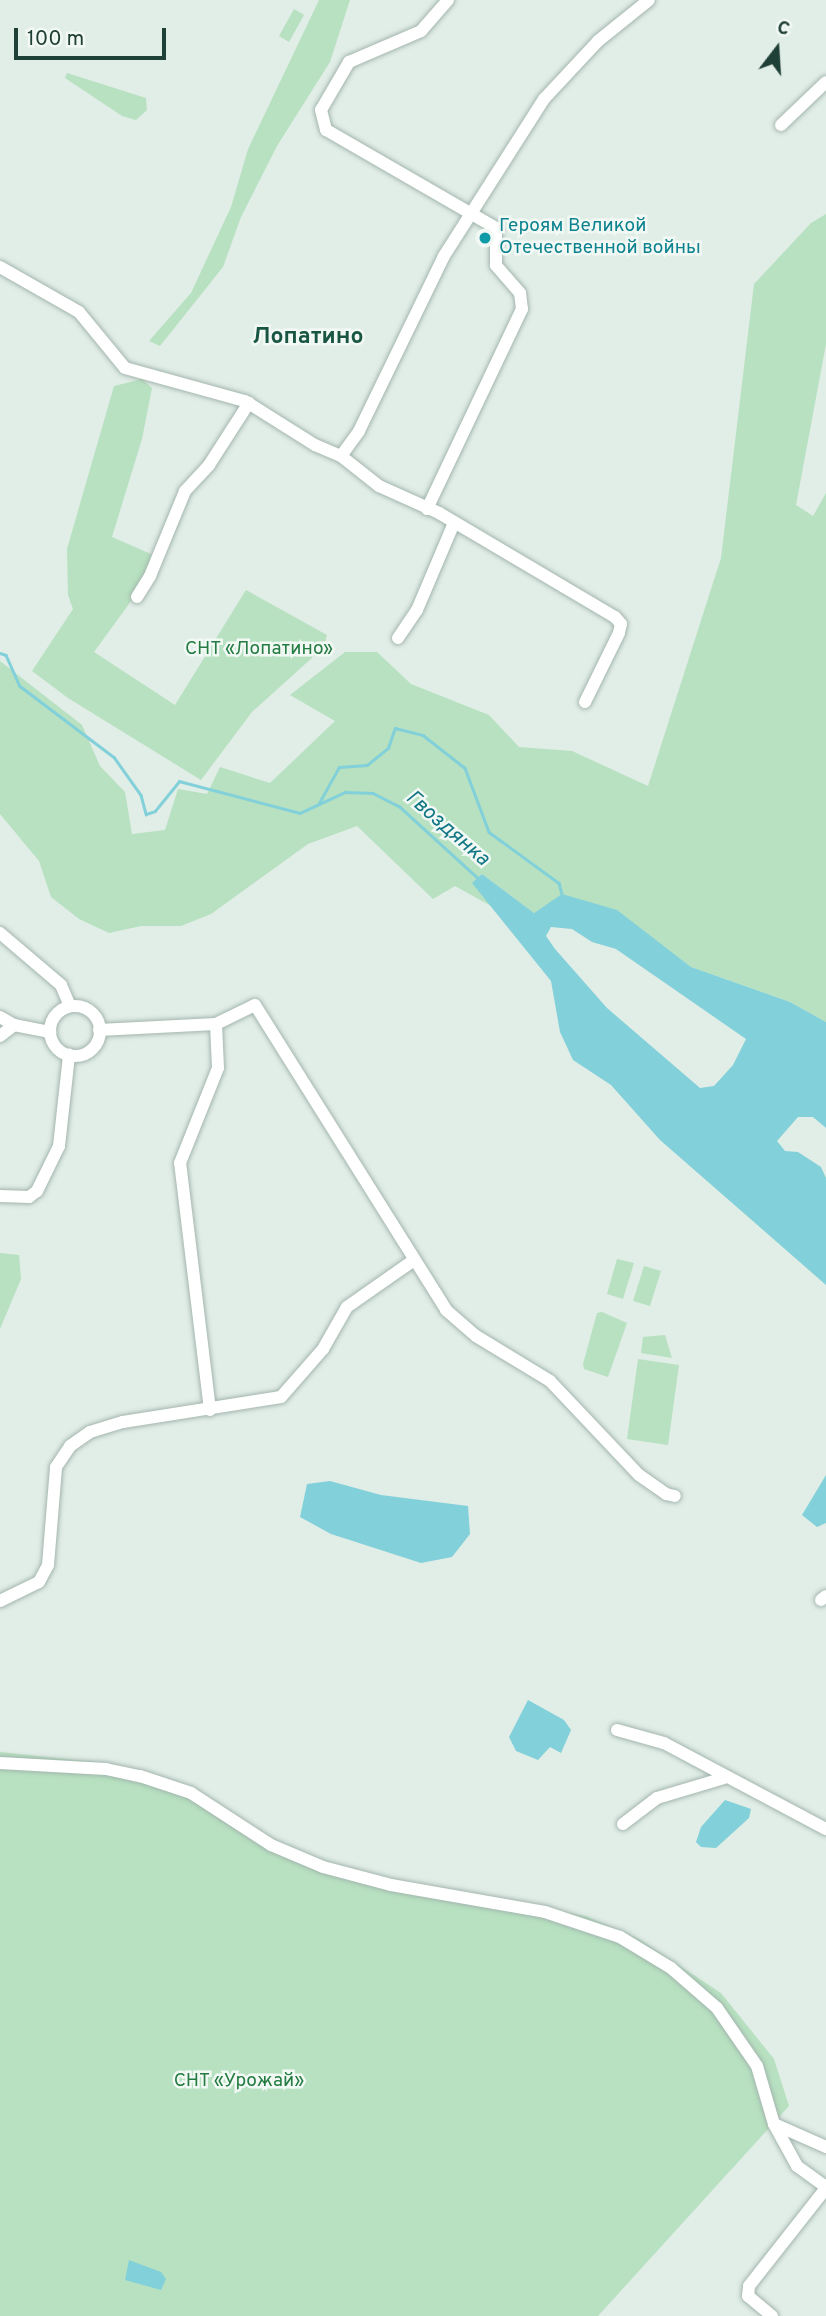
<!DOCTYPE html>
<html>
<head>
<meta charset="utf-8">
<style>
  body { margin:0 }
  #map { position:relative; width:826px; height:2316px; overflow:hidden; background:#e1ede7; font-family:Overpass,sans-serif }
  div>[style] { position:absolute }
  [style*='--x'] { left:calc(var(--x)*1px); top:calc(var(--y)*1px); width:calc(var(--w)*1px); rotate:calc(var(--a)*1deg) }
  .green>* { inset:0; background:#b7e1c0 }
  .water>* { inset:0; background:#82d0d9 }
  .stream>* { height:2.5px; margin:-1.25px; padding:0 1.25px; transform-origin:1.25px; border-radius:1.25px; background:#82d0d9 }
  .roads { filter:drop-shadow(0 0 2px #a3b6ae) drop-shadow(0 0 2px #a3b6ae) }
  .minor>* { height:12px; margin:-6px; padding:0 6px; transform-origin:6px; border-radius:6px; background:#fff }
  .minor>.ring { margin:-6px; padding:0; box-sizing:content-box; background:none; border:12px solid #fff; border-radius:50% }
  .dots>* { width:19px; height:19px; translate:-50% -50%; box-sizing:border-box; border:4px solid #f2f9f5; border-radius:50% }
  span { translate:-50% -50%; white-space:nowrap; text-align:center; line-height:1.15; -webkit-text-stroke:5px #f2f9f5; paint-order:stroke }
  .culture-label { font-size:19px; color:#0d838f }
  .left { translate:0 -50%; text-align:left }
  .park-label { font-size:19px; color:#247c42 }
  .water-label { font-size:21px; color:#117784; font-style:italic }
  .quarter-label { font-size:23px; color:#185543; font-weight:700 }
  .north { position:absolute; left:742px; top:14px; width:70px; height:70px; -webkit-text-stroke:5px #f2f9f5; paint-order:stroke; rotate:17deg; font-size:19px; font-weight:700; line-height:28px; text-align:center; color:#1f4036 }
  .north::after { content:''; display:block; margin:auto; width:24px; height:32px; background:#1f4036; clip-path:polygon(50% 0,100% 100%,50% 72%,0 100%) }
  .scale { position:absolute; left:14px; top:28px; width:152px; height:32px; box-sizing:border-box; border:4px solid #1f4036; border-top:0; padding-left:9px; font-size:21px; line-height:24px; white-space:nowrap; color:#1f4036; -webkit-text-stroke:5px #f2f9f5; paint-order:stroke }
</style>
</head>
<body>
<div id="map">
  <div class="green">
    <div style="clip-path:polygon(319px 0,350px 0,330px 62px,277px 146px,241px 217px,223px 267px,160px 346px,149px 341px,191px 293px,231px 207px,248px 149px)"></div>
    <div style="clip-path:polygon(294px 9px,304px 15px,289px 42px,279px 36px)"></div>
    <div style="clip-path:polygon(67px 73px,146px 98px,147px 110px,136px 120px,122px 116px,65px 78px)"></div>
    <div style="clip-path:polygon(826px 214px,826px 344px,796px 505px,813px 516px,826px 493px,826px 1022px,790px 1002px,691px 967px,616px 910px,562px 895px,534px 913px,482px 874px,473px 883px,491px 906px,455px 886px,433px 899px,357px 826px,308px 844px,211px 914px,181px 926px,141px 926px,109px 933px,79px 919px,51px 897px,39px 861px,0 814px,0 661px,82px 725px,100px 766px,125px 792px,132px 834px,165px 830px,178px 789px,207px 794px,220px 767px,270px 783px,335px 721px,290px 695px,345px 652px,377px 652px,411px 684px,489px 715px,519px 747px,572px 751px,648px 786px,721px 558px,754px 284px,811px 223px)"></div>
    <div style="clip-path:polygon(142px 379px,152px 388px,142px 439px,112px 537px,151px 554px,151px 566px,134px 597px,94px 652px,175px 705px,246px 590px,327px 635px,324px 647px,252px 712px,201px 780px,68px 698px,32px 671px,73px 609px,68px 595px,67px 549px,114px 386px)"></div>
    <div style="clip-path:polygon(0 1253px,19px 1255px,21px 1279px,0 1329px)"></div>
    <div style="clip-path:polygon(617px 1259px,634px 1263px,623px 1299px,607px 1294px)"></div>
    <div style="clip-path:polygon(644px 1266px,661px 1271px,650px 1306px,633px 1301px)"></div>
    <div style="clip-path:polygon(602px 1312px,627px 1323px,608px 1377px,584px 1369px,583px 1364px,597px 1313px)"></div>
    <div style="clip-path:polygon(665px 1335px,672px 1358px,641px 1353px,643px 1337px)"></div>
    <div style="clip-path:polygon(638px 1359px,679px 1365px,668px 1445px,627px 1439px)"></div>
    <div style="clip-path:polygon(0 1752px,114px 1764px,194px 1789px,270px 1838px,322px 1862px,384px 1880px,586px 1916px,639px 1939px,721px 1993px,774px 2059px,789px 2106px,598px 2316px,0 2316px)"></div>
  </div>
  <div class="water">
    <div style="clip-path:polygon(evenodd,482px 874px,534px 913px,562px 894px,617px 910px,691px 967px,790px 1002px,826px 1022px,826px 1128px,813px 1117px,798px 1117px,777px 1141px,785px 1151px,798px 1152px,821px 1167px,826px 1178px,826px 1285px,660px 1140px,611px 1085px,573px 1060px,560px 1032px,551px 981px,472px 883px,482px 874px,551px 927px,572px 929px,592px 942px,616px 949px,746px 1039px,733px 1065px,714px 1086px,700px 1088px,607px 1008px,555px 949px,546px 936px,551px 927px)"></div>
    <div style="clip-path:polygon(826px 1475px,826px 1523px,817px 1527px,802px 1515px)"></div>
    <div style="clip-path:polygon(330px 1481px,381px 1495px,468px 1506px,470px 1534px,452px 1557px,421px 1563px,331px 1534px,300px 1517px,307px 1484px)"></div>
    <div style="clip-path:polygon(528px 1700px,564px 1720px,571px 1730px,561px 1753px,550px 1747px,538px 1760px,516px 1751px,509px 1737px)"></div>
    <div style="clip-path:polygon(725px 1800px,751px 1809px,749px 1818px,716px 1848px,701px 1847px,696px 1842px,701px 1827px)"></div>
    <div style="clip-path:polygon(129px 2260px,161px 2272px,166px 2279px,161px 2290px,125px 2280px)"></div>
  </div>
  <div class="stream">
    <div style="--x:0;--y:653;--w:6;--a:18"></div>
    <div style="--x:6;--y:655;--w:34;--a:66"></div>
    <div style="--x:20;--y:686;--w:118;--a:37.1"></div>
    <div style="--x:114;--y:757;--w:47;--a:54.6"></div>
    <div style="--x:141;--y:795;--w:20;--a:75"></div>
    <div style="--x:146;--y:814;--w:9;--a:-18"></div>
    <div style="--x:155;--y:811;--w:38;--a:-51"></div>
    <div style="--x:179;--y:781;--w:125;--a:14.8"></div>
    <div style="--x:300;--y:813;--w:50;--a:-25"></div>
    <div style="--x:345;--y:792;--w:28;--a:2"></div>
    <div style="--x:373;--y:793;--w:29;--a:27"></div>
    <div style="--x:399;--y:806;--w:110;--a:42.4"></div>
    <div style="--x:319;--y:803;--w:41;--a:-60.9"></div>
    <div style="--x:339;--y:767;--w:28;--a:-4"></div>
    <div style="--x:367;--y:765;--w:27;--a:-39"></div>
    <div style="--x:388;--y:748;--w:21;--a:-71"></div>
    <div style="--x:395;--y:728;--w:29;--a:14"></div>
    <div style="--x:423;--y:735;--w:53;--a:38.2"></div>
    <div style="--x:465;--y:768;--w:68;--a:69.4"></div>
    <div style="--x:489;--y:832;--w:87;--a:36.1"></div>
    <div style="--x:559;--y:883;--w:11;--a:75"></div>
  </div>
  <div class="roads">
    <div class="minor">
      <div style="--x:781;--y:125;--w:62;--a:-43.7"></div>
      <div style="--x:0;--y:267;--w:91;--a:29.7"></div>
      <div style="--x:79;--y:312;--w:72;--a:50.6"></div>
      <div style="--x:125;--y:368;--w:124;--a:15.4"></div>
      <div style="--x:245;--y:401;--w:83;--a:32.2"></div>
      <div style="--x:315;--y:445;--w:28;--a:23"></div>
      <div style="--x:341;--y:456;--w:48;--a:38.3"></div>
      <div style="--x:379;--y:486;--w:66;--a:24.2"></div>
      <div style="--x:439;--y:513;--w:204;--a:30.6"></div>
      <div style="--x:615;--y:617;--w:9;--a:49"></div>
      <div style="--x:621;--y:624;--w:9;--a:103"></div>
      <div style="--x:619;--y:633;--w:77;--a:116.2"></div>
      <div style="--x:341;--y:456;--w:31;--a:-54"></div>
      <div style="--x:359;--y:431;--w:195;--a:-64.1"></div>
      <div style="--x:444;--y:256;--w:186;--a:-57.5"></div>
      <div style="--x:544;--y:99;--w:79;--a:-47"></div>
      <div style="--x:598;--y:41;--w:65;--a:-38.8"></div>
      <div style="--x:427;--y:509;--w:221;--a:-64.6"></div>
      <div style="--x:522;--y:309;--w:16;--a:-97"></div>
      <div style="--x:520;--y:293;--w:37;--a:-131"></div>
      <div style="--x:496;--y:265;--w:37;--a:-90"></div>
      <div style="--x:496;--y:228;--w:196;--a:-150"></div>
      <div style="--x:326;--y:130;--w:21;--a:-104"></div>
      <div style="--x:321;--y:110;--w:56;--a:-59.7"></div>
      <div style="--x:349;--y:62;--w:78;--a:-23.3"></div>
      <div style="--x:421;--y:31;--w:41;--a:-48.9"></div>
      <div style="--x:137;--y:597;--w:25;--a:-58"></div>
      <div style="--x:150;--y:576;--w:92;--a:-67.6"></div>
      <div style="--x:185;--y:491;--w:35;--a:-47"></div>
      <div style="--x:209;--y:465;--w:74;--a:-57.2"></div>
      <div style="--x:398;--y:638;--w:34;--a:-56"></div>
      <div style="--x:417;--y:610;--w:95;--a:-67"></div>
      <div style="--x:0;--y:933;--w:80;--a:40.4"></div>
      <div style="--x:61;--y:985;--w:23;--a:67"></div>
      <div class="ring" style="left:50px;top:1006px;width:38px;height:38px"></div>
      <div style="--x:0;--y:1017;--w:16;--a:30"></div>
      <div style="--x:14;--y:1025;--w:37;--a:11"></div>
      <div style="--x:99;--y:1030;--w:117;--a:-2.9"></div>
      <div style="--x:216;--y:1024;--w:43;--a:-26"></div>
      <div style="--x:255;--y:1005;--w:360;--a:57.9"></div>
      <div style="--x:446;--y:1310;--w:40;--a:41"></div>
      <div style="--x:476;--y:1336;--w:87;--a:31.3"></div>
      <div style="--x:550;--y:1381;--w:129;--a:46.6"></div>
      <div style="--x:639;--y:1475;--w:33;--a:35"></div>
      <div style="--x:666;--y:1494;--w:9;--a:13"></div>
      <div style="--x:0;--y:1036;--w:18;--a:-38"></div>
      <div style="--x:0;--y:1196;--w:29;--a:2"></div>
      <div style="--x:29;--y:1197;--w:10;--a:-37"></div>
      <div style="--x:37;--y:1191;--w:50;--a:-63.9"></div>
      <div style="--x:59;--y:1146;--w:92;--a:-83.7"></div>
      <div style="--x:210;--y:1410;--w:249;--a:-96.9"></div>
      <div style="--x:180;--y:1163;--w:102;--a:-68.2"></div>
      <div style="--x:218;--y:1068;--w:44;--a:-92.6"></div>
      <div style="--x:821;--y:1600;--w:6;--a:-39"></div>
      <div style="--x:0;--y:1601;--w:43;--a:-26"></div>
      <div style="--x:39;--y:1582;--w:19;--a:-62"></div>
      <div style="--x:48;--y:1565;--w:98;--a:-85.3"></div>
      <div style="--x:56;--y:1467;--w:25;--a:-56"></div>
      <div style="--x:70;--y:1446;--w:24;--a:-35"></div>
      <div style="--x:90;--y:1432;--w:34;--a:-17"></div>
      <div style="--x:123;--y:1422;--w:160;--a:-9"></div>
      <div style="--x:281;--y:1397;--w:64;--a:-48.8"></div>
      <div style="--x:323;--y:1349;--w:48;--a:-60.3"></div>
      <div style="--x:347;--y:1307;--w:82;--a:-35"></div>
      <div style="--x:617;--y:1730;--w:49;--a:15.5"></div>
      <div style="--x:664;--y:1743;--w:183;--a:28"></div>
      <div style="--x:0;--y:1763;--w:106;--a:3.2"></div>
      <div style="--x:106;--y:1769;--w:35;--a:12"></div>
      <div style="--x:140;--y:1776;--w:54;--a:18.4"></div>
      <div style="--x:191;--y:1793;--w:95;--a:33"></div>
      <div style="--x:271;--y:1845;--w:56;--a:22.9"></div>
      <div style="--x:323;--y:1867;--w:70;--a:14.8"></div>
      <div style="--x:391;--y:1885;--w:156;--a:9.9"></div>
      <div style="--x:545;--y:1912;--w:79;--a:18.4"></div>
      <div style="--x:620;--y:1937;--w:60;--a:31.3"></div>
      <div style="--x:671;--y:1968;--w:61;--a:41"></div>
      <div style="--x:717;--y:2008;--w:70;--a:55.4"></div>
      <div style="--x:757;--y:2066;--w:60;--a:73.7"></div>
      <div style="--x:774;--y:2124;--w:48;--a:61.3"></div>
      <div style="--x:797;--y:2166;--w:36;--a:36"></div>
      <div style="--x:623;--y:1824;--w:43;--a:-37.4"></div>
      <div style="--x:657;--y:1798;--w:70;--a:-16.6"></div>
      <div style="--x:774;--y:2124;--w:57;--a:23.9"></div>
      <div style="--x:772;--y:2316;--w:31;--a:-140"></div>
      <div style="--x:748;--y:2296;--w:10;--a:-84"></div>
      <div style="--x:749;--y:2286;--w:125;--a:-51.8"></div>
    </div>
  </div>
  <div class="dots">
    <div style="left:485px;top:238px;background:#0f9aa8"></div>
  </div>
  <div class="culture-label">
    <span class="left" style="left:499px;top:238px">Героям Великой<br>Отечественной войны</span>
  </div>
  <div class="park-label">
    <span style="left:259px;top:650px">СНТ «Лопатино»</span>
    <span style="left:239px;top:2082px">СНТ «Урожай»</span>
  </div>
  <div class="water-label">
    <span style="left:447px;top:829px;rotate:41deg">Гвоздянка</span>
  </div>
  <div class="quarter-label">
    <span style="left:308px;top:338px">Лопатино</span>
  </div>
  <div class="north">С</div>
  <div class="scale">100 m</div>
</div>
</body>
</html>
